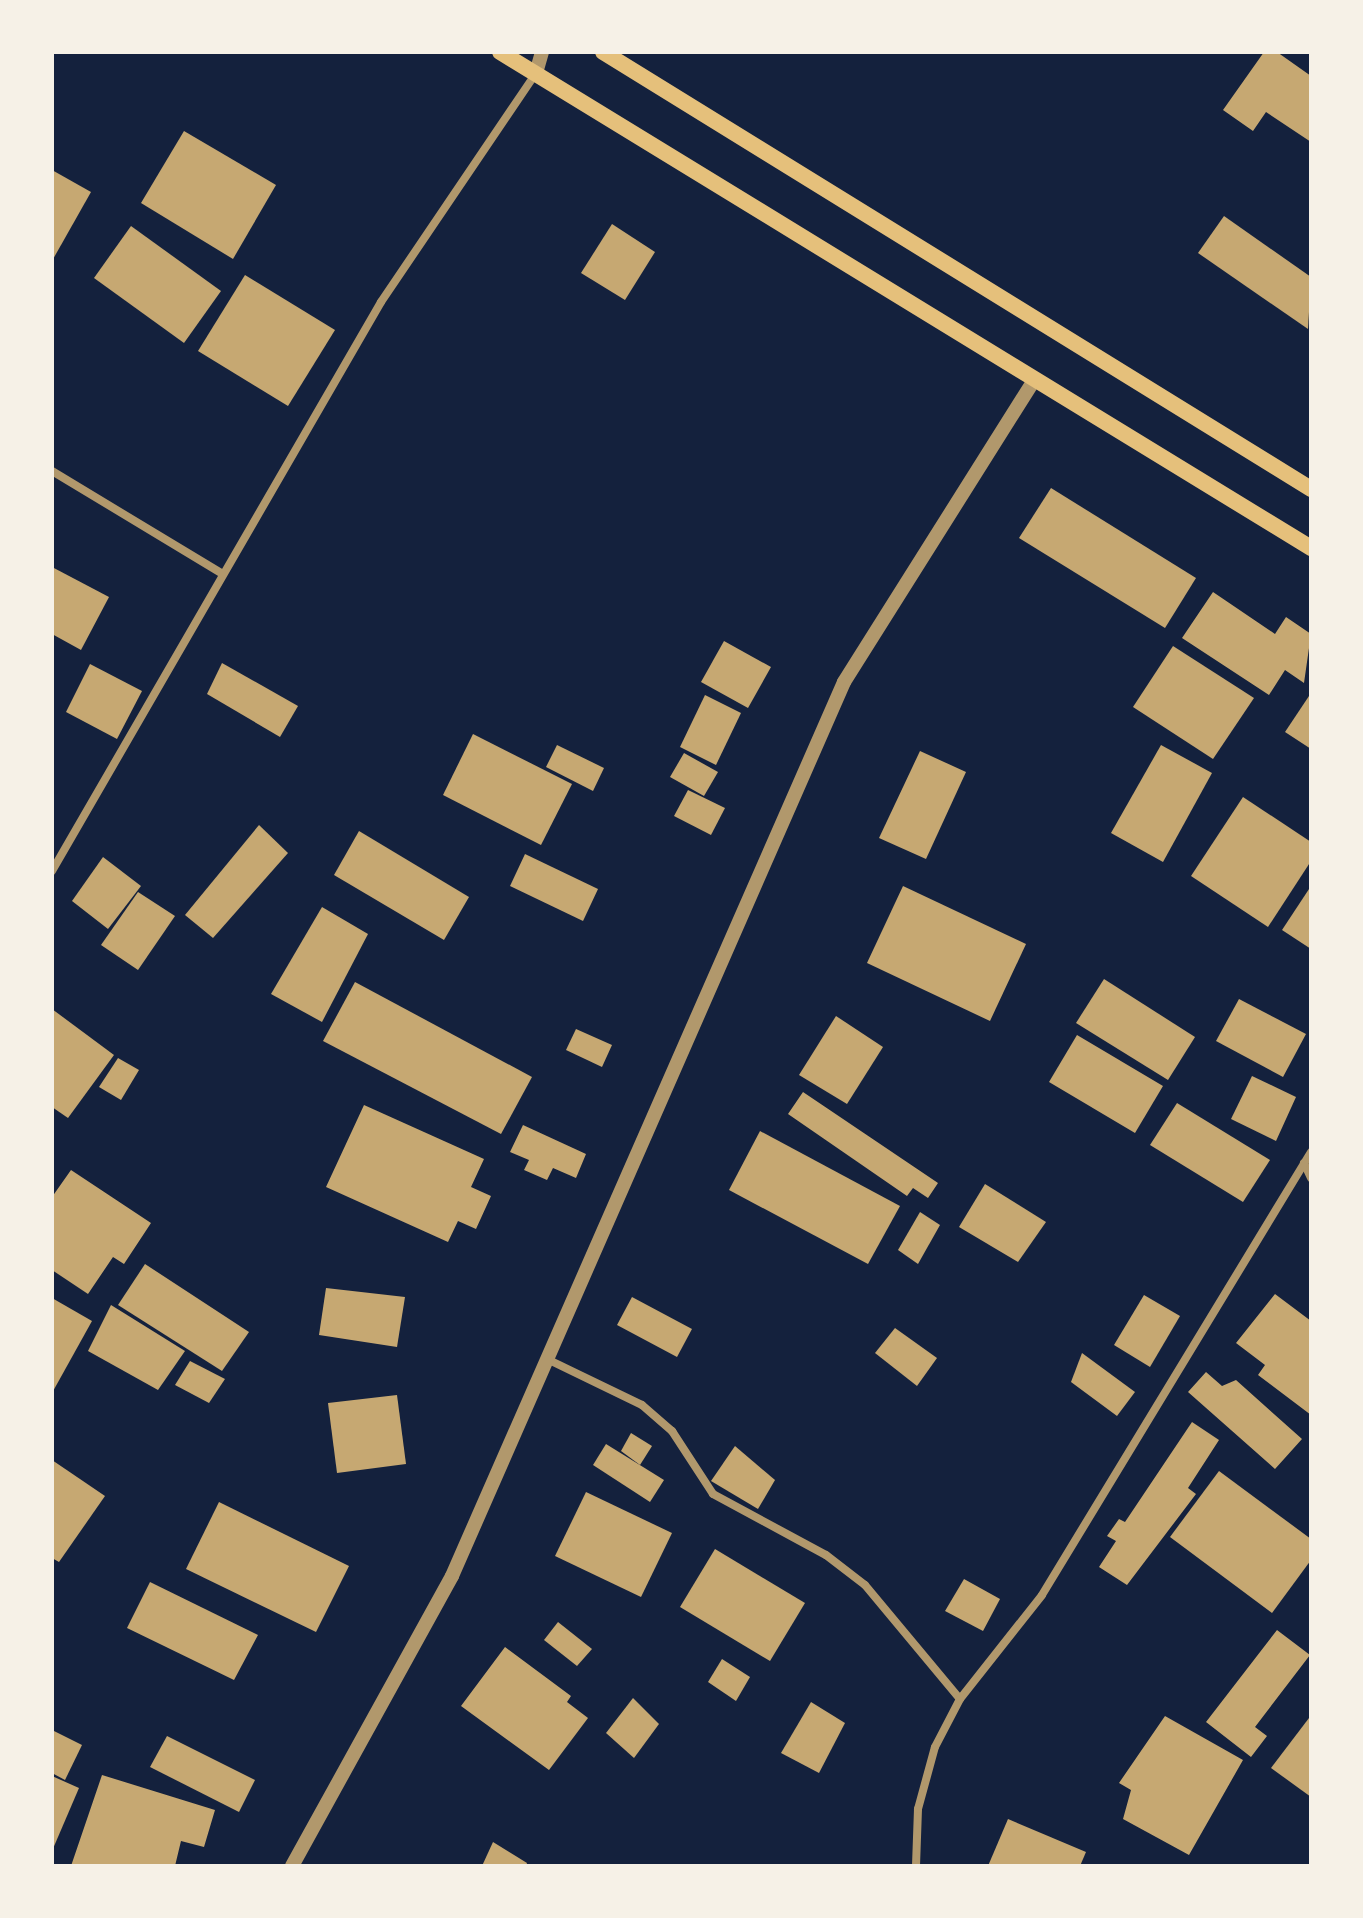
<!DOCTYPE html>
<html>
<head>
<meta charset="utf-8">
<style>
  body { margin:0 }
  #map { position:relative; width:1363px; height:1918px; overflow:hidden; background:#14213d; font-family:"PT Sans Narrow",sans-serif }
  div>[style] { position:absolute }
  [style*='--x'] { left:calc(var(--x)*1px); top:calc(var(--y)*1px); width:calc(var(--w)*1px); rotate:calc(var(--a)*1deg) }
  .building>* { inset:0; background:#c6a872 }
  .minor>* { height:8px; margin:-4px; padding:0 4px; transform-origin:4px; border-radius:4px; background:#b1986c }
  .tertiary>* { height:14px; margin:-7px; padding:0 7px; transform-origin:7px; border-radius:7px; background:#b1986c }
  .secondary>* { height:16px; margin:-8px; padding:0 8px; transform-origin:8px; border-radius:8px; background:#e5c07b }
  span { translate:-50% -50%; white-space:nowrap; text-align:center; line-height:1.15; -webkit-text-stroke:6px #f6f1e7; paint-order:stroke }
  .frame { position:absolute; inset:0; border:54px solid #f6f1e7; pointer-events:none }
</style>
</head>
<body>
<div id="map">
  <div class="building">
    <div style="clip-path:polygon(1264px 52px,1277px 52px,1311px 76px,1311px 142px,1266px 112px,1253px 131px,1223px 110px)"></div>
    <div style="clip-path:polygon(184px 131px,276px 185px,233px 259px,141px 203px)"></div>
    <div style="clip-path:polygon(52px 170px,91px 192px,52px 261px)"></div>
    <div style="clip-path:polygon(1224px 216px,1311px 277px,1308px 329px,1198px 253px)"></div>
    <div style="clip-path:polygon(612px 224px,655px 252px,625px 300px,581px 273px)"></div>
    <div style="clip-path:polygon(131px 226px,221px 291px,184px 343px,94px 278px)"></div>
    <div style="clip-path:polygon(245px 275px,335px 330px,288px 406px,198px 351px)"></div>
    <div style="clip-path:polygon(1051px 488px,1196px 578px,1165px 628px,1019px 538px)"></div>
    <div style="clip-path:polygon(52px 567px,109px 597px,81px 650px,52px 634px)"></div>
    <div style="clip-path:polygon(1213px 592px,1275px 634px,1286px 617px,1311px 634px,1304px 683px,1285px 670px,1269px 695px,1182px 638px)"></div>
    <div style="clip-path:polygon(724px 641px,771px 667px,748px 708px,701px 682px)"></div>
    <div style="clip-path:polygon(1173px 646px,1254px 698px,1213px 759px,1133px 707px)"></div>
    <div style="clip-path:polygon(222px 663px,298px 706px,280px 737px,207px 694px)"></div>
    <div style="clip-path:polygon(90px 664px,142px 691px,117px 739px,66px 712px)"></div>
    <div style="clip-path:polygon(1311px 693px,1311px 749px,1285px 732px)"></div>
    <div style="clip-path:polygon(705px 695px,741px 713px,716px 765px,680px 747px)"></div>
    <div style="clip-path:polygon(473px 734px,572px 784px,541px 845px,443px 795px)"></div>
    <div style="clip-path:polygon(557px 745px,604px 768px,593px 791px,546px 767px)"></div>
    <div style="clip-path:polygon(1161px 745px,1212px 773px,1163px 862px,1111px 833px)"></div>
    <div style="clip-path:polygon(920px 751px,966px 772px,926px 859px,879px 838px)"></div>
    <div style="clip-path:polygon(684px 753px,718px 772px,704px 796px,670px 777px)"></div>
    <div style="clip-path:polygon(688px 790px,725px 808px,711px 835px,674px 816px)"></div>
    <div style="clip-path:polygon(1243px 797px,1311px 842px,1311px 861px,1268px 927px,1191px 876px)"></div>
    <div style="clip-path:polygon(259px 825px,288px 853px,213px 938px,185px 915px)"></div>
    <div style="clip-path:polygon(359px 831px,469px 897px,444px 940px,334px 875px)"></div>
    <div style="clip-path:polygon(525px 854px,598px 889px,583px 921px,510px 886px)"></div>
    <div style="clip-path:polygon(103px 857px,141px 886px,108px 929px,72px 901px)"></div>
    <div style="clip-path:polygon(903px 886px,1026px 944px,990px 1021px,867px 963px)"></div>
    <div style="clip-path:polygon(1311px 886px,1311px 949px,1282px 930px)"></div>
    <div style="clip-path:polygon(138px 892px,175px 916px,138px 970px,101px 945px)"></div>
    <div style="clip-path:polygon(322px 907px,368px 934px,322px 1022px,271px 994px)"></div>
    <div style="clip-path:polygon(1104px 979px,1195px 1037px,1168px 1080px,1076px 1023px)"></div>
    <div style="clip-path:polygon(355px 982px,532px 1077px,501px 1134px,323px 1041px)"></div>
    <div style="clip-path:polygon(1239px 999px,1306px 1034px,1283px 1077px,1216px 1041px)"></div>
    <div style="clip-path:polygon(52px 1009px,114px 1055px,68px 1118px,52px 1107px)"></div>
    <div style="clip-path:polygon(836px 1016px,883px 1047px,847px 1104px,799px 1075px)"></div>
    <div style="clip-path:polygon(576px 1029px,612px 1045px,602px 1067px,566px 1050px)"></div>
    <div style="clip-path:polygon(1077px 1035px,1163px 1086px,1135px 1133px,1049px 1082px)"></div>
    <div style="clip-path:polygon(118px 1058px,139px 1070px,121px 1100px,99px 1087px)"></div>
    <div style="clip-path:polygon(1252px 1076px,1296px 1097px,1276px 1141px,1231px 1119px)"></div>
    <div style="clip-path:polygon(803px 1092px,938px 1183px,928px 1198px,913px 1188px,907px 1196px,788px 1114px)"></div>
    <div style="clip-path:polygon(1177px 1103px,1270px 1160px,1243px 1202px,1150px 1145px)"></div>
    <div style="clip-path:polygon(364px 1105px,484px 1159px,471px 1187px,491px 1196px,476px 1229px,458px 1221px,448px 1242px,326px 1187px)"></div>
    <div style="clip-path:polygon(523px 1125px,586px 1154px,576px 1178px,553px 1168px,547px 1180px,524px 1170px,529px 1160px,510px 1152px)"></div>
    <div style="clip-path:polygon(760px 1131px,900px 1206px,868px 1264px,729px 1190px)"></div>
    <div style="clip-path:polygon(71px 1170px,151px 1223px,124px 1264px,113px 1257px,88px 1294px,52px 1270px,52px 1197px)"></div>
    <div style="clip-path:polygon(985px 1184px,1046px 1222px,1018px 1262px,959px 1227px)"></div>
    <div style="clip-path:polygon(920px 1212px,940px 1225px,918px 1264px,898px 1250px)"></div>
    <div style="clip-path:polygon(145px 1264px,249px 1332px,222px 1371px,118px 1305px)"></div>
    <div style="clip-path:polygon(326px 1288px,405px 1297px,397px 1347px,319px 1335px)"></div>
    <div style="clip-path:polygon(1275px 1294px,1311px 1321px,1311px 1415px,1258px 1375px,1265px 1365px,1236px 1343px)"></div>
    <div style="clip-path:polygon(1144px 1295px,1180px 1316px,1150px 1367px,1114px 1345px)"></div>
    <div style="clip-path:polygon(632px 1297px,692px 1329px,677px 1357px,617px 1325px)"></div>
    <div style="clip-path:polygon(52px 1298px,92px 1321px,52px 1393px)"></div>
    <div style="clip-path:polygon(111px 1305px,185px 1351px,158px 1390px,88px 1351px)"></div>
    <div style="clip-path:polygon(895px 1328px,937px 1358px,917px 1386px,875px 1353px)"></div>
    <div style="clip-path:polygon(1082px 1353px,1135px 1392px,1117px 1416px,1071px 1382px)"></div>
    <div style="clip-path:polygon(190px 1361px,225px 1379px,209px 1403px,175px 1385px)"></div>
    <div style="clip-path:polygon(1206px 1372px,1222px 1386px,1236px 1380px,1302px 1439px,1275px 1469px,1188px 1392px)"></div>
    <div style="clip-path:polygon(397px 1395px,406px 1464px,337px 1473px,328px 1403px)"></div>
    <div style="clip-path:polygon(1192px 1422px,1219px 1440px,1188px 1488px,1196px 1494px,1127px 1585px,1099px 1567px,1116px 1541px,1107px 1536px,1119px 1519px,1125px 1522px)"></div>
    <div style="clip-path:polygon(631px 1433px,652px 1446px,640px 1465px,621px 1451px)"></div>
    <div style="clip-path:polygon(606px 1444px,664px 1480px,650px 1502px,593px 1465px)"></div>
    <div style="clip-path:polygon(735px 1446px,775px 1480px,758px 1509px,711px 1481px)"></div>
    <div style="clip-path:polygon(52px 1460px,105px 1496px,59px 1562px,52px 1558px)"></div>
    <div style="clip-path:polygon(1219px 1471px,1311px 1539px,1311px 1560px,1272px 1613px,1170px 1537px)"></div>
    <div style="clip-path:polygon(586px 1492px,672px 1533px,641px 1597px,555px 1556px)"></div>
    <div style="clip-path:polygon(219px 1502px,349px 1566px,316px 1632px,186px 1569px)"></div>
    <div style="clip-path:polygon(715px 1549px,805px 1603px,770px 1661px,680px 1607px)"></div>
    <div style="clip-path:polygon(964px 1579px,1000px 1599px,983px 1631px,945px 1611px)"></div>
    <div style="clip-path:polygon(150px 1582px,258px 1635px,234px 1680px,127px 1628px)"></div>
    <div style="clip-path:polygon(558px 1622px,592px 1649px,577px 1666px,544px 1640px)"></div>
    <div style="clip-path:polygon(1277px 1630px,1310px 1655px,1255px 1727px,1267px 1736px,1251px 1757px,1206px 1722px)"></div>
    <div style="clip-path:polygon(505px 1647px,571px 1696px,567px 1702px,588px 1718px,549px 1770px,461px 1706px)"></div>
    <div style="clip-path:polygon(722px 1659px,750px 1677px,736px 1701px,708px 1682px)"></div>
    <div style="clip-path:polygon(633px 1698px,659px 1724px,634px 1758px,606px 1733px)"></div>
    <div style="clip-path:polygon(811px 1702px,845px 1723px,819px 1773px,781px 1753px)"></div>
    <div style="clip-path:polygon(1165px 1716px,1243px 1760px,1189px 1855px,1123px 1819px,1131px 1790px,1119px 1783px)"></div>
    <div style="clip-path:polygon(1309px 1718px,1311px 1719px,1311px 1797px,1271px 1768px)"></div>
    <div style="clip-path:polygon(52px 1730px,82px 1745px,65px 1780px,52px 1773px)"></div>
    <div style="clip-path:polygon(167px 1736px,255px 1780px,239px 1812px,150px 1767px)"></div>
    <div style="clip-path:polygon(102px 1775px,215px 1810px,204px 1847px,181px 1841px,175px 1866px,71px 1866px)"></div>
    <div style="clip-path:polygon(52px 1776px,79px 1788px,52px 1851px)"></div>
    <div style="clip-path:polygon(1008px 1819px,1086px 1852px,1080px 1866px,988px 1866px)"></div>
    <div style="clip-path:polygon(493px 1842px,527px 1863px,526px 1866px,482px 1866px)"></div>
  </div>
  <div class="minor">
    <div style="--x:52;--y:471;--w:197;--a:31.1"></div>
    <div style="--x:52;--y:871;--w:657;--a:-59.96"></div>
    <div style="--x:381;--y:302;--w:277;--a:-55.9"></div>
    <div style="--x:1304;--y:1163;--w:17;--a:65"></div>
    <div style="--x:549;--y:1360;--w:103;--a:25.8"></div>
    <div style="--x:642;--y:1405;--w:40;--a:41"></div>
    <div style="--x:672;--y:1431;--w:75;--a:56.9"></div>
    <div style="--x:713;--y:1494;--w:128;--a:28.4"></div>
    <div style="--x:826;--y:1555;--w:49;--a:37.6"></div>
    <div style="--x:865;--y:1585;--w:148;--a:50.2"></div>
    <div style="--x:916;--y:1866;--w:57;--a:-88"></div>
    <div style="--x:918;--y:1809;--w:64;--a:-74.7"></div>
    <div style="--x:935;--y:1747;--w:54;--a:-62.5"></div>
    <div style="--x:960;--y:1699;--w:132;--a:-51.7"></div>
    <div style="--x:1042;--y:1595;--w:518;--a:-58.73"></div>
  </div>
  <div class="tertiary">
    <div style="--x:536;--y:73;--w:22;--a:-74"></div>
    <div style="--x:292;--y:1866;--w:331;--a:-61.1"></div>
    <div style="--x:452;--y:1576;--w:976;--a:-66.32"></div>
    <div style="--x:844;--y:682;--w:357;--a:-57.8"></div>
  </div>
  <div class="secondary">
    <div style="--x:500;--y:52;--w:951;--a:31.45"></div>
    <div style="--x:603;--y:52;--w:832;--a:31.68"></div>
  </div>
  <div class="frame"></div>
</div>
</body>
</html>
